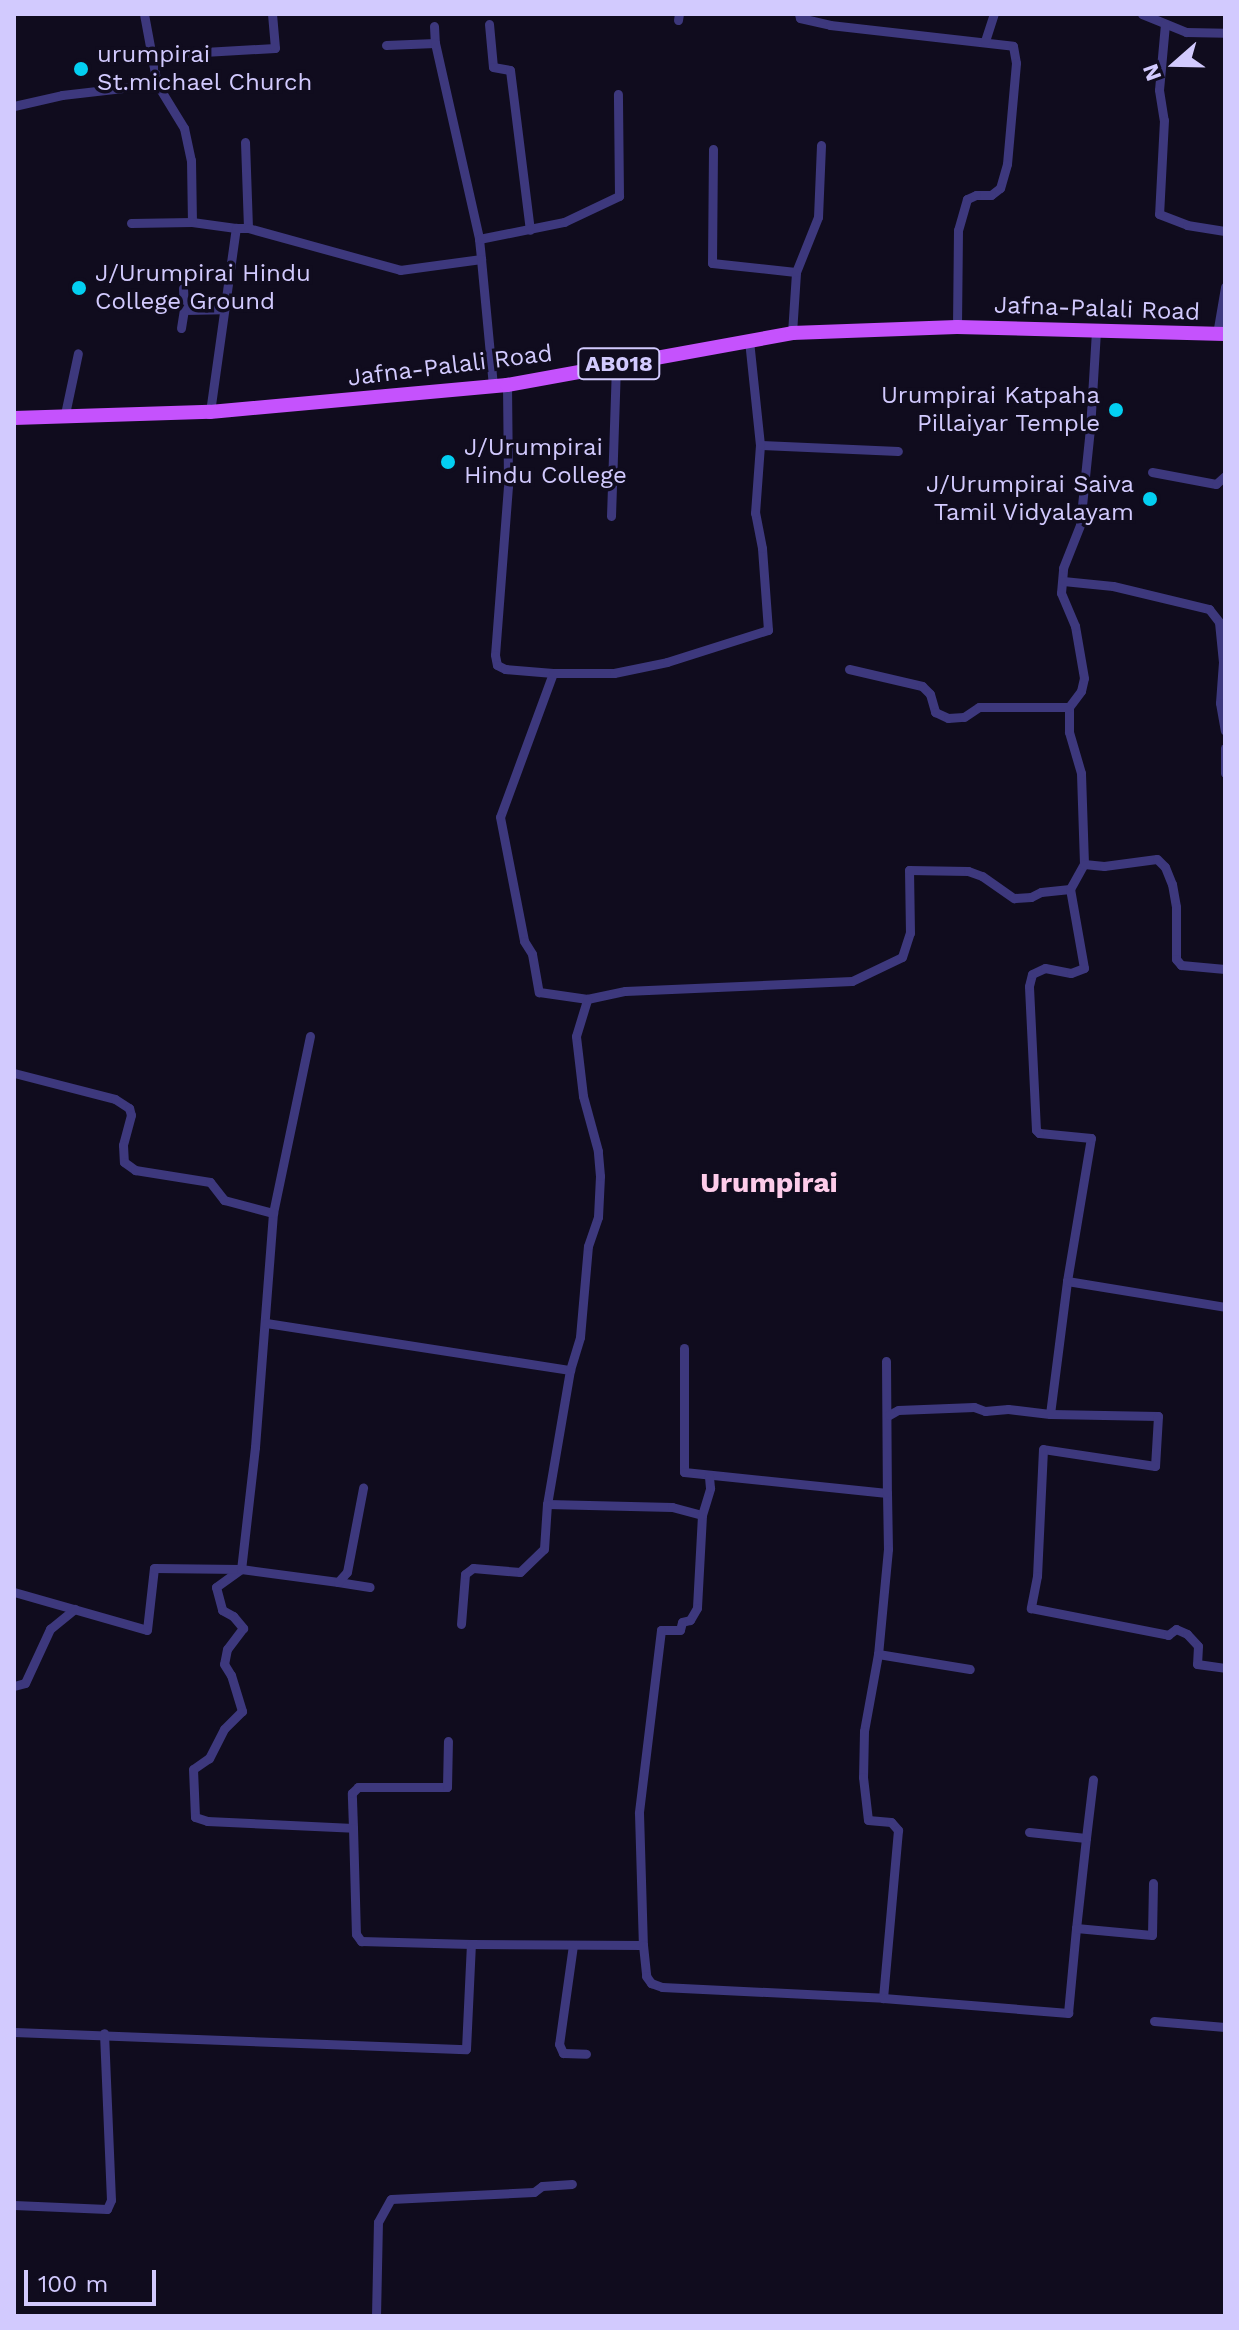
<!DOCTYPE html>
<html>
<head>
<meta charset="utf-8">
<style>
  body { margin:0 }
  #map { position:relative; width:1239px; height:2330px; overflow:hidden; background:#100c1e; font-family:"Work Sans",sans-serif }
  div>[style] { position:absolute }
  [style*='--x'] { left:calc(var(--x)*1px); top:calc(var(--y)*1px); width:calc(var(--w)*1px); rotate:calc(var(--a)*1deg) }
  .minor>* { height:9px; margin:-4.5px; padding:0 4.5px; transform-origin:4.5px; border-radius:4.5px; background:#3d387d }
  .primary>* { height:14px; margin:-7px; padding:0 7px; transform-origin:7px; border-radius:7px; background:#c552fd }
  .dots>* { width:22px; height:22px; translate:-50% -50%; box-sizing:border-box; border:4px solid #100c1e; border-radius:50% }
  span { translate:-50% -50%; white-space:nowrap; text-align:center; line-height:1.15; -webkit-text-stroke:7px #100c1e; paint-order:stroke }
  .shield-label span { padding:2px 6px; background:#100c1e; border:2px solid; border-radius:6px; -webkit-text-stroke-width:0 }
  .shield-label { font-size:22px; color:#d2cafe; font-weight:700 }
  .poi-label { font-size:24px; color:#d2cafe }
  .left { translate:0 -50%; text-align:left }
  .right { translate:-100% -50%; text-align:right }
  .street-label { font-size:24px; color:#d2cafe }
  .quarter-label { font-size:28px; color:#feccea; font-weight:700 }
  .frame { position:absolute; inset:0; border:16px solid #d2cafe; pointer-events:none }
  .north { position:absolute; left:1135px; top:24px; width:80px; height:80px; -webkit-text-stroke:6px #100c1e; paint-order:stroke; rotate:250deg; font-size:22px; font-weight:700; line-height:32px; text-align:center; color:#d2cafe }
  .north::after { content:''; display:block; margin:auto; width:28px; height:36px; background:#d2cafe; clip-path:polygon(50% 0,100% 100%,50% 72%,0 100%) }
  .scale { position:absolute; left:24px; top:2270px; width:132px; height:36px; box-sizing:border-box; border:4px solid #d2cafe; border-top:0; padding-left:10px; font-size:24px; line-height:28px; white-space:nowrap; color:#d2cafe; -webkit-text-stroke:6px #100c1e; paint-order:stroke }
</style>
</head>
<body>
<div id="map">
  <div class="minor">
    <div style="--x:144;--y:14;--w:71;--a:79.5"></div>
    <div style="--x:157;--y:84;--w:52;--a:58.5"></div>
    <div style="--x:184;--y:128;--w:33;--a:78"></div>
    <div style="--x:191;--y:160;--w:62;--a:89.1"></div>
    <div style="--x:192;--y:222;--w:44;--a:7.8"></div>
    <div style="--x:799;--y:14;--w:4;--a:76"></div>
    <div style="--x:800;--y:18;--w:31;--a:13"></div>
    <div style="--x:830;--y:25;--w:184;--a:6.5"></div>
    <div style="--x:1013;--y:46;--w:17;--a:80"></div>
    <div style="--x:1016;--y:63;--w:101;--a:95.1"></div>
    <div style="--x:1007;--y:164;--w:25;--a:106"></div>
    <div style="--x:1000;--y:188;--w:11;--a:142"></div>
    <div style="--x:991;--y:195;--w:15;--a:180"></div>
    <div style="--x:976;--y:195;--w:10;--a:156"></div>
    <div style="--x:967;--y:199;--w:32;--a:106"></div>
    <div style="--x:958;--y:230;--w:97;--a:90.6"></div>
    <div style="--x:1142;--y:14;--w:48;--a:22.2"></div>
    <div style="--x:1186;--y:32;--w:39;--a:1"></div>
    <div style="--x:678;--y:20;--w:6;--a:-81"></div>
    <div style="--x:489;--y:24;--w:43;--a:84.7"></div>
    <div style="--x:493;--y:67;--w:17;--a:10"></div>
    <div style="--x:510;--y:70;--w:161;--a:82.9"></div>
    <div style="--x:1165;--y:24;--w:66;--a:95.2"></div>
    <div style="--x:1159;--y:90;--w:30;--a:81"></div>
    <div style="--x:1164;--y:120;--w:94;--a:93"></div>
    <div style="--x:1159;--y:214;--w:30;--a:21"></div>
    <div style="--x:1187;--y:225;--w:38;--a:9"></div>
    <div style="--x:434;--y:26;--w:17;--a:87"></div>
    <div style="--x:985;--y:41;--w:28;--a:-72"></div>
    <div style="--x:386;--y:45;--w:49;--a:-2.3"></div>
    <div style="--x:435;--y:43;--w:201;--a:77.3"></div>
    <div style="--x:479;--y:239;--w:20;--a:84"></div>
    <div style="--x:152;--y:55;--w:123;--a:-3.3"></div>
    <div style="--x:275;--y:48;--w:34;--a:-95"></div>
    <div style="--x:14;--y:106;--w:49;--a:-12.9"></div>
    <div style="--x:62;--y:95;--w:96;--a:-6.6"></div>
    <div style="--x:245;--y:142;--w:86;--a:88"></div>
    <div style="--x:713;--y:149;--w:114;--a:90.5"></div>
    <div style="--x:712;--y:263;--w:84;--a:6.1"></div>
    <div style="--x:131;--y:223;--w:61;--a:-0.9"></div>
    <div style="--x:479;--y:239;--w:87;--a:-11.3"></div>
    <div style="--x:564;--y:222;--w:61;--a:-25.3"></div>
    <div style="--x:619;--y:196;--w:102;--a:-90.6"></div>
    <div style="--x:183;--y:288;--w:22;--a:87"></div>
    <div style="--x:184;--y:310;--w:39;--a:-1"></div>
    <div style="--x:181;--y:328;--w:18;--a:-81"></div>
    <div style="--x:792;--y:333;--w:61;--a:-86.2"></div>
    <div style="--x:796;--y:272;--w:59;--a:-68.2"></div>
    <div style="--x:818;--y:217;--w:72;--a:-87.6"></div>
    <div style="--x:1217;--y:334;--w:48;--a:-80.3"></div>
    <div style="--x:507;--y:385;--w:101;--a:89.4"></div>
    <div style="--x:508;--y:486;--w:169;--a:94.4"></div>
    <div style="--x:495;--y:655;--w:10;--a:79"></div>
    <div style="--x:497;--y:665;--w:9;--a:27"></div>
    <div style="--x:505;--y:669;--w:48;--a:4.8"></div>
    <div style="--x:553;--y:673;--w:153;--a:110.2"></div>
    <div style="--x:500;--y:817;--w:126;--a:79"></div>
    <div style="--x:524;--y:941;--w:15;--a:58"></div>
    <div style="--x:532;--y:954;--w:39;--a:80"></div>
    <div style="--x:539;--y:992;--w:49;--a:8.3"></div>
    <div style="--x:587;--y:999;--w:39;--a:-12"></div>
    <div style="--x:625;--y:991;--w:227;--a:-2.5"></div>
    <div style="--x:852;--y:981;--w:55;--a:-25.6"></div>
    <div style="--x:902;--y:957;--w:25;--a:-72"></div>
    <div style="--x:910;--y:933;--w:63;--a:-90.9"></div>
    <div style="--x:909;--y:870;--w:59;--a:1"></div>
    <div style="--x:968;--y:871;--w:15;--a:20"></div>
    <div style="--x:982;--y:876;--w:39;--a:35"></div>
    <div style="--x:1014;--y:898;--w:17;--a:-3"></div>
    <div style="--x:1031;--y:897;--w:11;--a:-27"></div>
    <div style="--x:1041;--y:892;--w:29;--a:-6"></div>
    <div style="--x:1070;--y:889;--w:29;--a:-61"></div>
    <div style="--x:1084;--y:864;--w:91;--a:-91.9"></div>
    <div style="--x:1081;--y:773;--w:43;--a:-106.3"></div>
    <div style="--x:1069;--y:732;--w:25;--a:-90"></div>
    <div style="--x:1069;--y:707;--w:20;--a:-53"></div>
    <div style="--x:1081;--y:691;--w:13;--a:-77"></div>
    <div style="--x:1084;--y:678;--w:53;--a:-99.8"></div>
    <div style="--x:1075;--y:626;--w:36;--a:-113"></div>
    <div style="--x:1061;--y:593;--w:25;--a:-85"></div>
    <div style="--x:1063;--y:568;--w:46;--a:-68.4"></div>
    <div style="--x:1080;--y:525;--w:97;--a:-84.1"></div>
    <div style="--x:1090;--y:429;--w:98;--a:-86.5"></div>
    <div style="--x:210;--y:412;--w:186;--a:-82"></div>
    <div style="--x:236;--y:228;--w:12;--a:0"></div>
    <div style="--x:248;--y:228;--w:158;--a:15.4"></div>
    <div style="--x:400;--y:270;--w:82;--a:-7.7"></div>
    <div style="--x:481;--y:259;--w:127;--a:84.6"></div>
    <div style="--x:65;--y:414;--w:62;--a:-78"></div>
    <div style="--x:760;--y:445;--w:138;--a:2.5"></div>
    <div style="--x:1152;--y:472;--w:65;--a:10.6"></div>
    <div style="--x:1216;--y:484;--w:12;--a:-42"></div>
    <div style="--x:611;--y:516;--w:151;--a:-88.1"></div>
    <div style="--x:1063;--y:581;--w:50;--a:5.7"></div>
    <div style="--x:1113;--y:586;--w:99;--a:13.5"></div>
    <div style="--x:1209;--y:609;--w:16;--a:52"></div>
    <div style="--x:1219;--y:622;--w:40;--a:84.3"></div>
    <div style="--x:1223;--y:662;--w:41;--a:94.2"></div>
    <div style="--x:1220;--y:703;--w:28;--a:80"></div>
    <div style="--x:849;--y:669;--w:75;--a:13.1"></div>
    <div style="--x:922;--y:686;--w:11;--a:45"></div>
    <div style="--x:930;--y:694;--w:19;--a:74"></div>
    <div style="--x:935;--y:712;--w:14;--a:25"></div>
    <div style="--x:948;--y:718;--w:16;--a:-4"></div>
    <div style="--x:964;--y:717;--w:18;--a:-34"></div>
    <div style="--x:979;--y:707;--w:90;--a:0"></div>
    <div style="--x:553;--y:673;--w:61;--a:0"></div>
    <div style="--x:614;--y:673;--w:54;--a:-11.7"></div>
    <div style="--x:667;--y:662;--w:106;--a:-17.6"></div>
    <div style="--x:768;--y:630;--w:82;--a:-94.2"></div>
    <div style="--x:762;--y:548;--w:36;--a:-101"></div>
    <div style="--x:755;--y:513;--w:68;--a:-85.8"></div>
    <div style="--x:760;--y:445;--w:106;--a:-96"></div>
    <div style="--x:1225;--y:748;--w:25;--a:90"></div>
    <div style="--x:1084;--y:864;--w:20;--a:6"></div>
    <div style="--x:1104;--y:866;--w:53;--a:-7.5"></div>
    <div style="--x:1157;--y:859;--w:11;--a:45"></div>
    <div style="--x:1165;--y:867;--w:18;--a:68"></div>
    <div style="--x:1172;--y:884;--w:23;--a:80"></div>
    <div style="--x:1176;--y:907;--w:52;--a:90"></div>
    <div style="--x:1176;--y:959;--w:8;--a:50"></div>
    <div style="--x:1181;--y:965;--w:44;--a:5.2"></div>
    <div style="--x:310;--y:1036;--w:181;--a:101.8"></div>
    <div style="--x:273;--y:1213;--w:235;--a:94.4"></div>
    <div style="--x:255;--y:1447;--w:123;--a:96.5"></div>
    <div style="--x:241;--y:1569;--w:31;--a:144"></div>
    <div style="--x:216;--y:1587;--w:24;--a:75"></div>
    <div style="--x:222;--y:1610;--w:13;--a:29"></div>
    <div style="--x:233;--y:1616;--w:16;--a:50"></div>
    <div style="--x:243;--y:1628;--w:26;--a:127"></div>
    <div style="--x:227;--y:1649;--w:15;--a:101"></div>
    <div style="--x:224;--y:1664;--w:13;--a:58"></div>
    <div style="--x:231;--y:1675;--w:38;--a:73"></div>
    <div style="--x:242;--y:1711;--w:25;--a:135"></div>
    <div style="--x:224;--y:1729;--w:33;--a:117"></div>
    <div style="--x:209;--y:1758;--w:19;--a:145"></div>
    <div style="--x:193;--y:1769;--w:48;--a:87.6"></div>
    <div style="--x:195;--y:1817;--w:13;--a:18"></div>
    <div style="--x:207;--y:1821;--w:146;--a:2.7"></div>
    <div style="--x:353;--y:1828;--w:35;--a:-92"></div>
    <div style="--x:352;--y:1793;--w:8;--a:-45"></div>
    <div style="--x:358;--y:1787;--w:89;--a:0"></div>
    <div style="--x:447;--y:1787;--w:46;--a:-88.8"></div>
    <div style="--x:14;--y:1073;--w:104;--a:14.4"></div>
    <div style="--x:115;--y:1099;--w:17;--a:33"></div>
    <div style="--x:129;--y:1108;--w:7;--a:74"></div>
    <div style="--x:131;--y:1115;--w:31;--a:105"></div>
    <div style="--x:123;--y:1145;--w:17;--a:87"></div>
    <div style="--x:124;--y:1162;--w:14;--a:36"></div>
    <div style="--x:135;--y:1170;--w:76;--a:9.1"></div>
    <div style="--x:210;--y:1182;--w:23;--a:52"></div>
    <div style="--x:224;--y:1200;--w:51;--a:14.9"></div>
    <div style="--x:1067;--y:1281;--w:145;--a:-80.5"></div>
    <div style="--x:1091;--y:1138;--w:52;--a:-174.5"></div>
    <div style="--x:1039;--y:1133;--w:4;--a:-135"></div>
    <div style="--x:1036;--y:1130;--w:144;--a:-92.8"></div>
    <div style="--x:1029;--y:986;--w:12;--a:-76"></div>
    <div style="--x:1032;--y:974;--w:14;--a:-25"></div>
    <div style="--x:1045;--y:968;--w:26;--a:11"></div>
    <div style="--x:1071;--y:973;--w:14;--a:-21"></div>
    <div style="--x:1084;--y:968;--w:80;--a:-100"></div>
    <div style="--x:266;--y:1323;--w:308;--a:8.8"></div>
    <div style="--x:570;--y:1370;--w:34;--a:-73"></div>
    <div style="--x:580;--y:1337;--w:91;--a:-85"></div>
    <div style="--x:588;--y:1246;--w:31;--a:-71"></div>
    <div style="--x:598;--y:1217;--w:41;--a:-87.2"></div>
    <div style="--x:600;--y:1176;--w:25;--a:-95"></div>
    <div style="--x:598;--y:1151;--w:57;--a:-105.3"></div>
    <div style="--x:583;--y:1096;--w:60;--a:-96.7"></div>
    <div style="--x:576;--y:1036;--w:39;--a:-73"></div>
    <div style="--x:684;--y:1348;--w:124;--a:90"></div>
    <div style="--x:684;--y:1472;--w:204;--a:5.9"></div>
    <div style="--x:887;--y:1493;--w:56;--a:89"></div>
    <div style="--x:888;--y:1549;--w:105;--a:95.4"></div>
    <div style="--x:878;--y:1654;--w:78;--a:100.3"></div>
    <div style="--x:864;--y:1731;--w:46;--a:91.2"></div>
    <div style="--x:863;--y:1777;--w:43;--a:83.4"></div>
    <div style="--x:868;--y:1820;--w:23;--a:5"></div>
    <div style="--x:891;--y:1822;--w:11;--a:49"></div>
    <div style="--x:898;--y:1830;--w:169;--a:95.1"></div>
    <div style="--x:886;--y:1361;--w:132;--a:89.6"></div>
    <div style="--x:570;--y:1370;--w:136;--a:99.7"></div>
    <div style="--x:547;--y:1504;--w:125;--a:1.4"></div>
    <div style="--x:672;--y:1507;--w:31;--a:15"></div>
    <div style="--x:702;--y:1515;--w:93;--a:93.1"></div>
    <div style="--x:697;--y:1608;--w:14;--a:120"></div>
    <div style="--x:690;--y:1620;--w:8;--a:166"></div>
    <div style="--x:682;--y:1622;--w:8;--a:104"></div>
    <div style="--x:680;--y:1630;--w:19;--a:180"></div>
    <div style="--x:661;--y:1630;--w:184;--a:96.9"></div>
    <div style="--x:639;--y:1813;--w:132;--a:88.3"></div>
    <div style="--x:1050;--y:1414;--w:134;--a:-82.7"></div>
    <div style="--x:1067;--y:1281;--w:160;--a:9.3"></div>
    <div style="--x:889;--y:1415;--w:10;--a:-29"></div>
    <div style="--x:898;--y:1410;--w:76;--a:-2.3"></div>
    <div style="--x:974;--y:1407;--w:12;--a:20"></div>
    <div style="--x:985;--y:1411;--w:23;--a:-5"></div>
    <div style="--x:1008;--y:1409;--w:42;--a:6.8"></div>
    <div style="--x:1050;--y:1414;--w:108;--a:1.1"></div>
    <div style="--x:1158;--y:1416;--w:50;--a:93.4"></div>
    <div style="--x:1155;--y:1466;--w:113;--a:-171.4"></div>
    <div style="--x:1043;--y:1449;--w:127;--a:92.7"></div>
    <div style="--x:1037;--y:1576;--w:33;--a:101"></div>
    <div style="--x:1031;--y:1608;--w:140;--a:11.1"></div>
    <div style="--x:1168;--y:1635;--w:10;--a:-37"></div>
    <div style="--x:1176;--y:1629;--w:12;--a:24"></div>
    <div style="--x:1187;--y:1634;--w:16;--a:47"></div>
    <div style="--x:1198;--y:1646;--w:18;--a:93"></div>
    <div style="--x:1197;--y:1664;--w:28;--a:8"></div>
    <div style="--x:702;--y:1515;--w:28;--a:-73"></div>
    <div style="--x:710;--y:1488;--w:12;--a:-95"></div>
    <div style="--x:338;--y:1582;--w:32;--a:9"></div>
    <div style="--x:14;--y:1592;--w:138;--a:15.9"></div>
    <div style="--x:147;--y:1630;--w:62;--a:-83.6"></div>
    <div style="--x:154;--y:1568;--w:87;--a:0.7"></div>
    <div style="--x:241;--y:1569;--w:98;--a:7.6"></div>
    <div style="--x:338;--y:1582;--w:13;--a:-48"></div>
    <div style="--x:347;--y:1572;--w:86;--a:-79.2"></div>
    <div style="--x:461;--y:1624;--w:50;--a:-85.4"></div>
    <div style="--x:465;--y:1574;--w:10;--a:-37"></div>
    <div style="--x:473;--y:1568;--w:47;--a:4.9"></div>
    <div style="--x:520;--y:1572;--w:33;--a:-44"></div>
    <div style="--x:544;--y:1549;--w:45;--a:-86.2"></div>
    <div style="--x:878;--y:1654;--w:93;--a:9.3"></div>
    <div style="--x:14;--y:1686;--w:11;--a:-15"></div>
    <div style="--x:25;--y:1683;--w:60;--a:-65.2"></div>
    <div style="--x:50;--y:1629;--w:32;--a:-39"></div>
    <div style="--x:353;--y:1828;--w:106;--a:88.4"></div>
    <div style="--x:356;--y:1934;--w:9;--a:54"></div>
    <div style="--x:361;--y:1941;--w:110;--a:1.6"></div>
    <div style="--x:1029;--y:1832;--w:57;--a:6"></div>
    <div style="--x:1086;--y:1838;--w:91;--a:96.3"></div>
    <div style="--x:1086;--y:1838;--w:59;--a:-83.2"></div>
    <div style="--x:573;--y:1945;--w:100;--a:98"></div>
    <div style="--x:559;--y:2044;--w:10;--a:66"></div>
    <div style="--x:563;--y:2053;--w:23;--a:2"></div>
    <div style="--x:1154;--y:2021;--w:71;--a:4.8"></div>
    <div style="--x:14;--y:2032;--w:452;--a:2.2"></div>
    <div style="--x:466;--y:2049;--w:105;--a:-87.3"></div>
    <div style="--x:471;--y:1944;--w:172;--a:0.3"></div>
    <div style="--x:643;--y:1945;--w:31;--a:84"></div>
    <div style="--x:646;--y:1976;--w:9;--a:54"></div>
    <div style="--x:651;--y:1983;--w:12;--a:20"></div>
    <div style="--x:662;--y:1987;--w:221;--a:2.8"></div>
    <div style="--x:883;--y:1998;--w:186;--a:4.6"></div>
    <div style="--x:1068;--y:2013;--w:85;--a:-84.6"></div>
    <div style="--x:1076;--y:1928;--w:76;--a:5.3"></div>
    <div style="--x:1152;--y:1935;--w:52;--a:-88.9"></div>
    <div style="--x:14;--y:2205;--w:93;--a:2.5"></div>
    <div style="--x:107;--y:2209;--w:10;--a:-66"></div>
    <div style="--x:111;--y:2200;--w:167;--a:-92.4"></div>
    <div style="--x:376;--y:2316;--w:94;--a:-88.8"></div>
    <div style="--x:378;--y:2222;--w:26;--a:-61"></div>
    <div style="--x:391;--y:2199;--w:143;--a:-2.8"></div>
    <div style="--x:534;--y:2192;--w:10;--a:-37"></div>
    <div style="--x:542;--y:2186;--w:30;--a:-4"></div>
  </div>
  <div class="primary">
    <div style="--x:14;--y:418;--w:196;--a:-1.8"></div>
    <div style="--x:210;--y:412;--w:298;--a:-5.2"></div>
    <div style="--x:507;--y:385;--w:290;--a:-10.3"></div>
    <div style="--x:792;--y:333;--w:165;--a:-2.1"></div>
    <div style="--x:957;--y:327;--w:268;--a:1.5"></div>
  </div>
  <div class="dots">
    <div style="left:81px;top:69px;background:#03cff1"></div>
    <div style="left:79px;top:288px;background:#03cff1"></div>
    <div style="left:1116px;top:410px;background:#03cff1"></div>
    <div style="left:448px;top:462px;background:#03cff1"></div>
    <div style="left:1150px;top:499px;background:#03cff1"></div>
  </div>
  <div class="shield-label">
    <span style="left:619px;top:364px">AB018</span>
  </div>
  <div class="poi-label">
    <span class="left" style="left:97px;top:69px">urumpirai<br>St.michael Church</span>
    <span class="left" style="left:95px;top:288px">J/Urumpirai Hindu<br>College Ground</span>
    <span class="right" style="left:1100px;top:410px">Urumpirai Katpaha<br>Pillaiyar Temple</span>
    <span class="left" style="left:464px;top:462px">J/Urumpirai<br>Hindu College</span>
    <span class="right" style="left:1134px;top:499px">J/Urumpirai Saiva<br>Tamil Vidyalayam</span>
  </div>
  <div class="street-label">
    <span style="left:1097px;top:309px;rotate:2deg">Jafna-Palali Road</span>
    <span style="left:450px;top:366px;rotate:-7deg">Jafna-Palali Road</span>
  </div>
  <div class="quarter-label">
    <span style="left:769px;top:1183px">Urumpirai</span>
  </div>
  <div class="frame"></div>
  <div class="north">N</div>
  <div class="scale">100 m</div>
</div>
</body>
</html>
